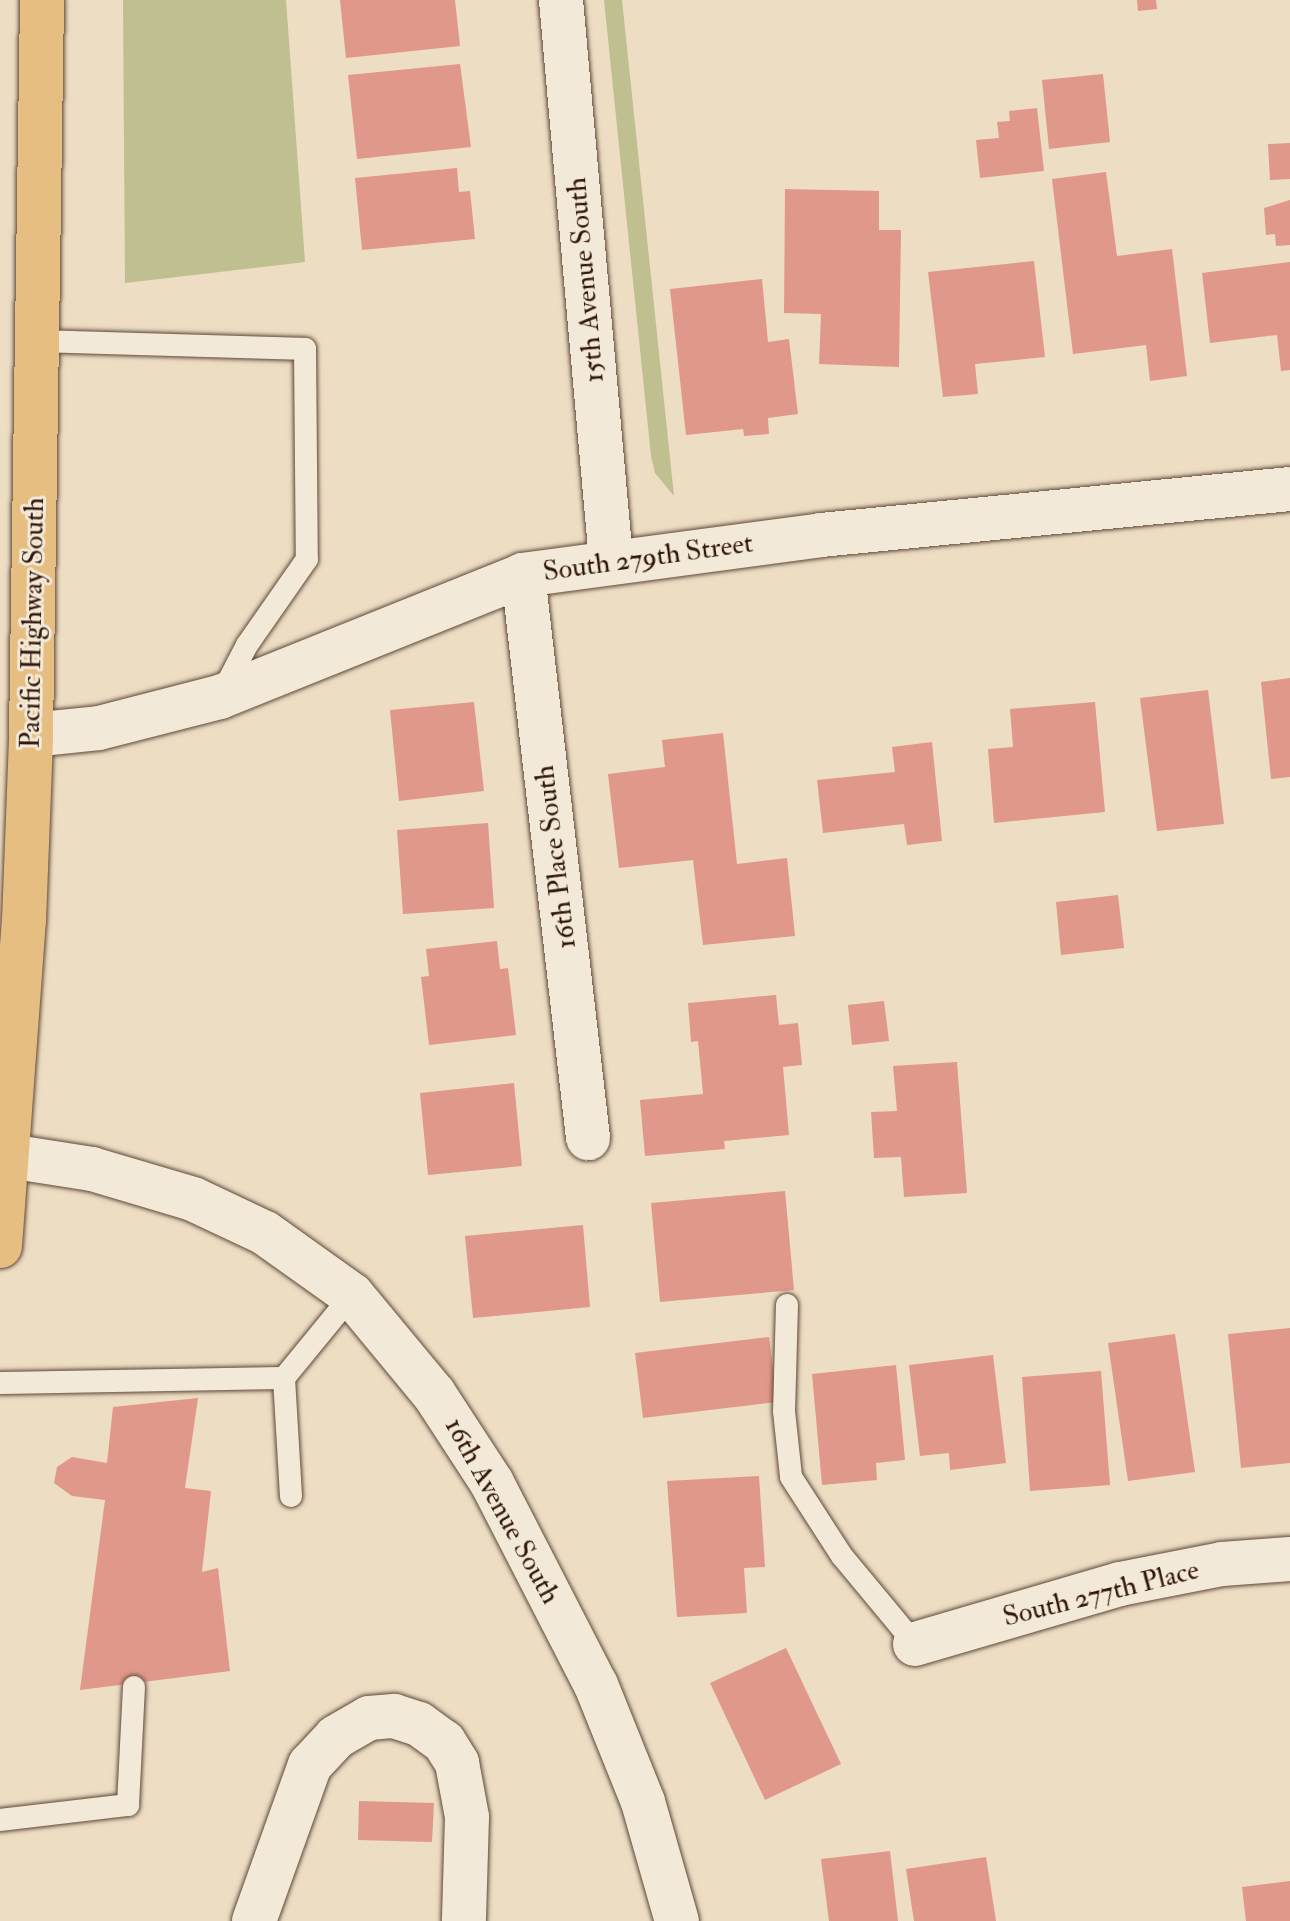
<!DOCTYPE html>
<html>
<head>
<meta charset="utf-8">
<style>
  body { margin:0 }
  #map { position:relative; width:1290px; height:1921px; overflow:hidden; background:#ecddc3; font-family:"IM FELL Double Pica",serif }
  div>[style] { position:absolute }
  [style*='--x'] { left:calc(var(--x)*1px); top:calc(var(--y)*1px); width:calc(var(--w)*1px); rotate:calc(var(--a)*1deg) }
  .green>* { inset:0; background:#bfbf8f }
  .building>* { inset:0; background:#e0988a }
  .roads { filter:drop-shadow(0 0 2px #5f4838) drop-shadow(0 0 2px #5f4838) }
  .lane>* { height:22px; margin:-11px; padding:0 11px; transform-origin:11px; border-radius:11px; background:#f3e9d8 }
  .street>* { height:44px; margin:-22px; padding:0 22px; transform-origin:22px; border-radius:22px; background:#f3e9d8 }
  .secondary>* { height:44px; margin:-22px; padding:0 22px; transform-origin:22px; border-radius:22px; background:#f3e9d8 }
  .primary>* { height:44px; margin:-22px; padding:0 22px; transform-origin:22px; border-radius:22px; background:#e6be82 }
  span { translate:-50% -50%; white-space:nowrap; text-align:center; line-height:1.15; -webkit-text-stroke:6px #f3e9d8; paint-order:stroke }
  .street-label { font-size:28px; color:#301609 }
</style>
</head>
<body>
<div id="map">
  <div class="green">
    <div style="clip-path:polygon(123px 0,286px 0,305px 262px,125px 283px)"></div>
    <div style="clip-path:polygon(604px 0,622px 0,674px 496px,655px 473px,651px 456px)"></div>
  </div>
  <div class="building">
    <div style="clip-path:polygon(340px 0,455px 0,460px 46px,346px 58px)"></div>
    <div style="clip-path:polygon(1137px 0,1156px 0,1157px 9px,1138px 11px)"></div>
    <div style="clip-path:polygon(460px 64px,471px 147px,357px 159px,348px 75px)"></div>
    <div style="clip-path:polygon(1103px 74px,1110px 142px,1049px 149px,1042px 80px)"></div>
    <div style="clip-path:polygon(1037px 108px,1044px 171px,980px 178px,976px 140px,999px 138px,997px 122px,1010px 121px,1009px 111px)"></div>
    <div style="clip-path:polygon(1290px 143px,1290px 179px,1270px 180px,1268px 144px)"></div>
    <div style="clip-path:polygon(457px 168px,459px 192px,470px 191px,475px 239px,362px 250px,355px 178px)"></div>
    <div style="clip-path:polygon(1106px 172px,1117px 256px,1172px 249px,1187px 376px,1150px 381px,1146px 345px,1073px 354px,1052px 179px)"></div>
    <div style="clip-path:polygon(785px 189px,879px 191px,879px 230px,901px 230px,899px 367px,819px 364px,821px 314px,784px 313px)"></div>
    <div style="clip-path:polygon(1290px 200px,1290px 245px,1276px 246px,1275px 234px,1266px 235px,1264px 208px)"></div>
    <div style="clip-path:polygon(1034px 261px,1045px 357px,975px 364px,978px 394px,943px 397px,928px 272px)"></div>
    <div style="clip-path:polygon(1290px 262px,1290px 370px,1281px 371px,1277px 335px,1210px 343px,1202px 273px)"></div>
    <div style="clip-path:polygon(762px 279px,768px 342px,789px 339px,798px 414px,768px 418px,769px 434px,744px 436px,743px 429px,686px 435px,670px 289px)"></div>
    <div style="clip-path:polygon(1290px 678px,1290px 777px,1271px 779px,1261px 682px)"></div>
    <div style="clip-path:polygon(1208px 690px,1224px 824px,1157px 831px,1140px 698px)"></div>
    <div style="clip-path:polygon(474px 702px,484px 791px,399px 801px,390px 710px)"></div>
    <div style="clip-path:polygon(1095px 702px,1105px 812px,994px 823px,988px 749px,1013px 747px,1010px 709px)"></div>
    <div style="clip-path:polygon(723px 733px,737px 864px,787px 858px,795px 936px,703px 945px,693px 860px,619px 868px,608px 774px,665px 767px,662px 740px)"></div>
    <div style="clip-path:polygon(932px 742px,942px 841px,907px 845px,904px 824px,823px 833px,817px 780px,895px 772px,892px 747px)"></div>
    <div style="clip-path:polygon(488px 823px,494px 908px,403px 914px,397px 830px)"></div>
    <div style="clip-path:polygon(1118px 895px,1124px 948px,1061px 955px,1056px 902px)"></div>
    <div style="clip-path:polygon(497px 941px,500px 969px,508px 968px,516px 1035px,429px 1045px,421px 977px,429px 976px,426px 949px)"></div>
    <div style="clip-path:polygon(776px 995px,779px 1025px,798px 1023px,802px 1065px,783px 1067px,789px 1135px,724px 1141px,725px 1149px,645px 1156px,640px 1100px,703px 1094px,698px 1041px,691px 1042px,688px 1003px)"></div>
    <div style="clip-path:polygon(884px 1001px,889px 1041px,852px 1045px,848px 1005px)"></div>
    <div style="clip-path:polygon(957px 1062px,967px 1193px,904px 1197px,901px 1157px,874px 1158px,871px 1112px,897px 1111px,893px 1066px)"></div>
    <div style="clip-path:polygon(514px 1083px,522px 1166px,428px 1175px,420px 1093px)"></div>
    <div style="clip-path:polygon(785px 1191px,794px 1290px,660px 1302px,651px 1203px)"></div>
    <div style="clip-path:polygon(583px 1225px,590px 1307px,473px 1318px,465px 1236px)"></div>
    <div style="clip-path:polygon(1290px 1328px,1290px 1463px,1241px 1468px,1228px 1334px)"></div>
    <div style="clip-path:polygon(1175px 1334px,1195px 1472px,1128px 1481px,1108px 1343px)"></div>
    <div style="clip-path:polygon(769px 1337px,777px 1402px,643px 1418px,635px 1353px)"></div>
    <div style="clip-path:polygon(993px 1355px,1006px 1463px,950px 1470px,949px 1453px,920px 1456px,909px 1365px)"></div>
    <div style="clip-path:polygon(896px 1365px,905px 1460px,876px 1463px,877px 1480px,822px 1485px,812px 1374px)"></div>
    <div style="clip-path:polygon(1101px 1371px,1110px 1485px,1030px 1491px,1022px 1377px)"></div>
    <div style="clip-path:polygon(198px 1398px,185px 1488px,211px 1491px,202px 1572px,218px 1568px,230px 1671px,80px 1690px,105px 1500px,72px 1496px,54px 1483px,57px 1467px,72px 1457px,107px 1463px,113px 1407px)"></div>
    <div style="clip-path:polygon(759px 1476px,765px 1567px,744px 1568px,747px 1613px,677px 1617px,667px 1481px)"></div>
    <div style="clip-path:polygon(786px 1648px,841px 1764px,765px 1800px,710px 1683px)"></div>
    <div style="clip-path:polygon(359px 1801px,434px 1803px,432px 1842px,358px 1840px)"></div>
    <div style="clip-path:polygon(890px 1851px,898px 1921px,829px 1921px,821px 1859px)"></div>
    <div style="clip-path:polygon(986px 1857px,996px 1921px,914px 1921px,906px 1869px)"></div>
    <div style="clip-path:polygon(1290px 1881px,1290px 1921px,1246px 1921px,1242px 1887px)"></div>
  </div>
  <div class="roads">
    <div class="lane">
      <div style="--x:40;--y:341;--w:265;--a:1.7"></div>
      <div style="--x:305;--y:349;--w:210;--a:89.5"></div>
      <div style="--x:307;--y:559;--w:105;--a:124.9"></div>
      <div style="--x:247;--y:645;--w:54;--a:117.5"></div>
      <div style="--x:787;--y:1305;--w:106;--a:91.6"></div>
      <div style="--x:784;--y:1411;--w:66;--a:83.9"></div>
      <div style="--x:791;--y:1477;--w:94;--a:57.2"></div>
      <div style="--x:842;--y:1556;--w:114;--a:50.3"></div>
      <div style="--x:0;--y:1383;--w:284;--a:-1"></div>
      <div style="--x:291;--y:1496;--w:118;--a:-93.4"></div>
      <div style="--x:284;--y:1378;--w:107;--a:-50.7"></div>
      <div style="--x:0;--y:1820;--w:129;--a:-6.7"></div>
      <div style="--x:128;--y:1805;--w:118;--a:-87.1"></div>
    </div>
    <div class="street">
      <div style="--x:561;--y:0;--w:562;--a:84.9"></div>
      <div style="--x:523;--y:575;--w:567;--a:83.41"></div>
      <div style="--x:31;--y:735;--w:68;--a:-5.9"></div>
      <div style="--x:99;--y:728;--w:125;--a:-14.4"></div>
      <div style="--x:220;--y:697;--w:327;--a:-21.9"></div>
      <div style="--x:523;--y:575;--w:301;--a:-7.6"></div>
      <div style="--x:821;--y:535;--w:471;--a:-5.6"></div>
      <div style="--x:915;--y:1644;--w:214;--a:-16.3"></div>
      <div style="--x:1120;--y:1584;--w:104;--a:-11.1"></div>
      <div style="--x:1222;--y:1564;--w:68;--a:-4.2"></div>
      <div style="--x:254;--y:1921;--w:166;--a:-70.3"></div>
      <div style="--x:310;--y:1765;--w:38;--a:-47"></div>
      <div style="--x:336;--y:1737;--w:38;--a:-30"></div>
      <div style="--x:369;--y:1718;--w:25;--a:-5"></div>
      <div style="--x:394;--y:1716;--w:26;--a:18"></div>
      <div style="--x:419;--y:1724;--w:31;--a:36"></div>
      <div style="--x:444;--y:1742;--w:25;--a:58"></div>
      <div style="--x:457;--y:1763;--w:55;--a:79.5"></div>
      <div style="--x:467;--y:1817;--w:104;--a:91.7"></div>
    </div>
    <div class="secondary">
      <div style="--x:9;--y:1156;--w:84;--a:8.9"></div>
      <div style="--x:92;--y:1169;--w:105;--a:16.5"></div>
      <div style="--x:193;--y:1199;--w:80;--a:25.3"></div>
      <div style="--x:265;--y:1233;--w:107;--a:35.5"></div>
      <div style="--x:352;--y:1295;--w:129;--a:50.4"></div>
      <div style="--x:434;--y:1394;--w:106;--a:56.9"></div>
      <div style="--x:492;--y:1483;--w:227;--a:62.8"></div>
      <div style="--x:596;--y:1685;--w:126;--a:68.1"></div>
      <div style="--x:643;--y:1802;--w:124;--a:74.1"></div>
    </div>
    <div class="primary">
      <div style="--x:0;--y:1246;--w:326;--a:-85.8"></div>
      <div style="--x:24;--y:921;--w:186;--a:-87.8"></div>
      <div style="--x:31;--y:735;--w:735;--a:-89.14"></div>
    </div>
  </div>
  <div class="street-label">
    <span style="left:586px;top:280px;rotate:-95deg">15th Avenue South</span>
    <span style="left:648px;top:558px;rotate:-8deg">South 279th Street</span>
    <span style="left:33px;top:623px;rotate:-89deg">Pacific Highway South</span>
    <span style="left:556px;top:857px;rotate:-97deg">16th Place South</span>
    <span style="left:502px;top:1511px;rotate:61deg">16th Avenue South</span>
    <span style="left:1101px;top:1594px;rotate:-14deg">South 277th Place</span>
  </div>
</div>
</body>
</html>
